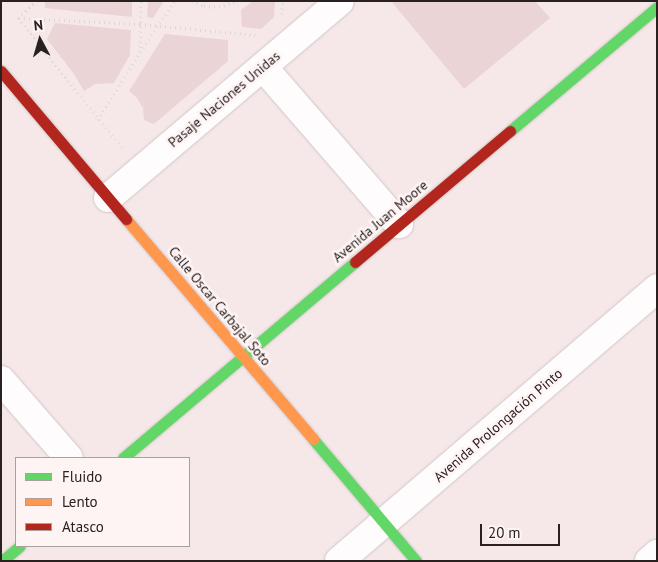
<!DOCTYPE html>
<html>
<head>
<meta charset="utf-8">
<style>
  body { margin:0 }
  #map { position:relative; width:658px; height:562px; overflow:hidden; background:#f6e8e9; font-family:"PT Sans",sans-serif }
  div>[style] { position:absolute }
  [style*='--x'] { left:calc(var(--x)*1px); top:calc(var(--y)*1px); width:calc(var(--w)*1px); rotate:calc(var(--a)*1deg) }
  .green>* { inset:0; background:#ead4d5 }
  .path>* { height:3px; margin-top:-1.5px; transform-origin:0; background:repeating-linear-gradient(90deg,#dbd7d7 0 1px,transparent 0 5px) }
  .roads { filter:drop-shadow(0 0 1px #d1c6c6) drop-shadow(0 0 1px #d1c6c6) }
  .street>* { height:28px; margin:-14px; padding:0 14px; transform-origin:14px; border-radius:14px; background:#fefcfc }
  .fast>* { height:11px; margin:-5.5px; padding:0 5.5px; transform-origin:5.5px; border-radius:5.5px; background:#63d668 }
  .slow>* { height:11px; margin:-5.5px; padding:0 5.5px; transform-origin:5.5px; border-radius:5.5px; background:#ff974d }
  .jam>* { height:11px; margin:-5.5px; padding:0 5.5px; transform-origin:5.5px; border-radius:5.5px; background:#b3261e }
  span { translate:-50% -50%; white-space:nowrap; text-align:center; line-height:1.15; -webkit-text-stroke:5px #fff4f4; paint-order:stroke }
  .street-label { font-size:14px; color:#292020 }
  .frame { position:absolute; inset:0; border:2px solid #292020; pointer-events:none }
  .legend { position:absolute; left:15px; top:457px; width:175px; height:90px; box-sizing:border-box; background:#fff4f4; border:1px solid #a99f9f; margin:0; padding:6px 9px; list-style:none; font-size:15px; color:#292020 }
  .legend li { display:flex; align-items:center; gap:10px; height:25px }
  .legend b { width:25px; border:1px solid #a99f9f }
  .north { position:absolute; left:15px; top:15px; width:50px; height:50px; -webkit-text-stroke:4px #fff4f4; paint-order:stroke; rotate:354deg; font-size:14px; font-weight:700; line-height:20px; text-align:center; color:#292020 }
  .north::after { content:''; display:block; margin:auto; width:18px; height:22px; background:#292020; clip-path:polygon(50% 0,100% 100%,50% 72%,0 100%) }
  .scale { position:absolute; left:480px; top:524px; width:80px; height:22px; box-sizing:border-box; border:2px solid #292020; border-top:0; padding-left:6px; font-size:15px; line-height:18px; white-space:nowrap; color:#292020; -webkit-text-stroke:4px #fff4f4; paint-order:stroke }
</style>
</head>
<body>
<div id="map">
  <div class="green">
    <div style="clip-path:polygon(45px 1px,132px 1px,132px 17px,45px 8px)"></div>
    <div style="clip-path:polygon(148px 1px,164px 1px,153px 18px,147px 17px)"></div>
    <div style="clip-path:polygon(253px 1px,275px 1px,274px 17px,261px 29px,242px 27px,241px 10px)"></div>
    <div style="clip-path:polygon(391px 1px,535px 1px,550px 18px,464px 89px)"></div>
    <div style="clip-path:polygon(55px 23px,131px 30px,130px 55px,114px 83px,95px 84px,84px 91px,74px 74px,47px 39px)"></div>
    <div style="clip-path:polygon(165px 34px,228px 40px,228px 61px,154px 124px,144px 120px,143px 108px,137px 98px,129px 91px)"></div>
  </div>
  <div class="path">
    <div style="--x:192;--y:1;--w:13;--a:23"></div>
    <div style="--x:204;--y:6;--w:15;--a:4"></div>
    <div style="--x:219;--y:7;--w:18;--a:-19"></div>
    <div style="--x:282;--y:14;--w:13;--a:-86"></div>
    <div style="--x:18;--y:18;--w:169;--a:51.2"></div>
    <div style="--x:18;--y:18;--w:25;--a:-43"></div>
    <div style="--x:19;--y:18;--w:121;--a:2.8"></div>
    <div style="--x:140;--y:24;--w:118;--a:5.4"></div>
    <div style="--x:140;--y:52;--w:51;--a:-88.9"></div>
    <div style="--x:98;--y:120;--w:80;--a:-58.3"></div>
    <div style="--x:140;--y:52;--w:62;--a:-55.5"></div>
  </div>
  <div class="roads">
    <div class="street">
      <div style="--x:263;--y:67;--w:208;--a:49.1"></div>
      <div style="--x:108;--y:198;--w:304;--a:-40.3"></div>
      <div style="--x:1;--y:380;--w:103;--a:48.9"></div>
      <div style="--x:339;--y:561;--w:419;--a:-40.6"></div>
      <div style="--x:649;--y:561;--w:11;--a:-41"></div>
    </div>
    <div class="fast">
      <div style="--x:510;--y:131;--w:192;--a:-40.1"></div>
      <div style="--x:313;--y:439;--w:160;--a:49.8"></div>
      <div style="--x:123;--y:458;--w:304;--a:-40.2"></div>
      <div style="--x:2;--y:561;--w:23;--a:-40"></div>
    </div>
    <div class="slow">
      <div style="--x:126;--y:219;--w:289;--a:49.6"></div>
    </div>
    <div class="jam">
      <div style="--x:1;--y:71;--w:194;--a:49.8"></div>
      <div style="--x:355;--y:262;--w:203;--a:-40.2"></div>
    </div>
  </div>
  <div class="street-label">
    <span style="left:224px;top:99px;rotate:-40deg">Pasaje Naciones Unidas</span>
    <span style="left:380px;top:221px;rotate:-40deg">Avenida Juan Moore</span>
    <span style="left:220px;top:306px;rotate:50deg">Calle Oscar Carbajal Soto</span>
    <span style="left:498px;top:425px;rotate:-41deg">Avenida Prolongación Pinto</span>
  </div>
  <div class="frame"></div>
  <ul class="legend">
  <li><b style="height:6px;background:#63d668"></b>Fluido</li>
  <li><b style="height:6px;background:#ff974d"></b>Lento</li>
  <li><b style="height:6px;background:#b3261e"></b>Atasco</li>
  </ul>
  <div class="north">N</div>
  <div class="scale">20 m</div>
</div>
</body>
</html>
